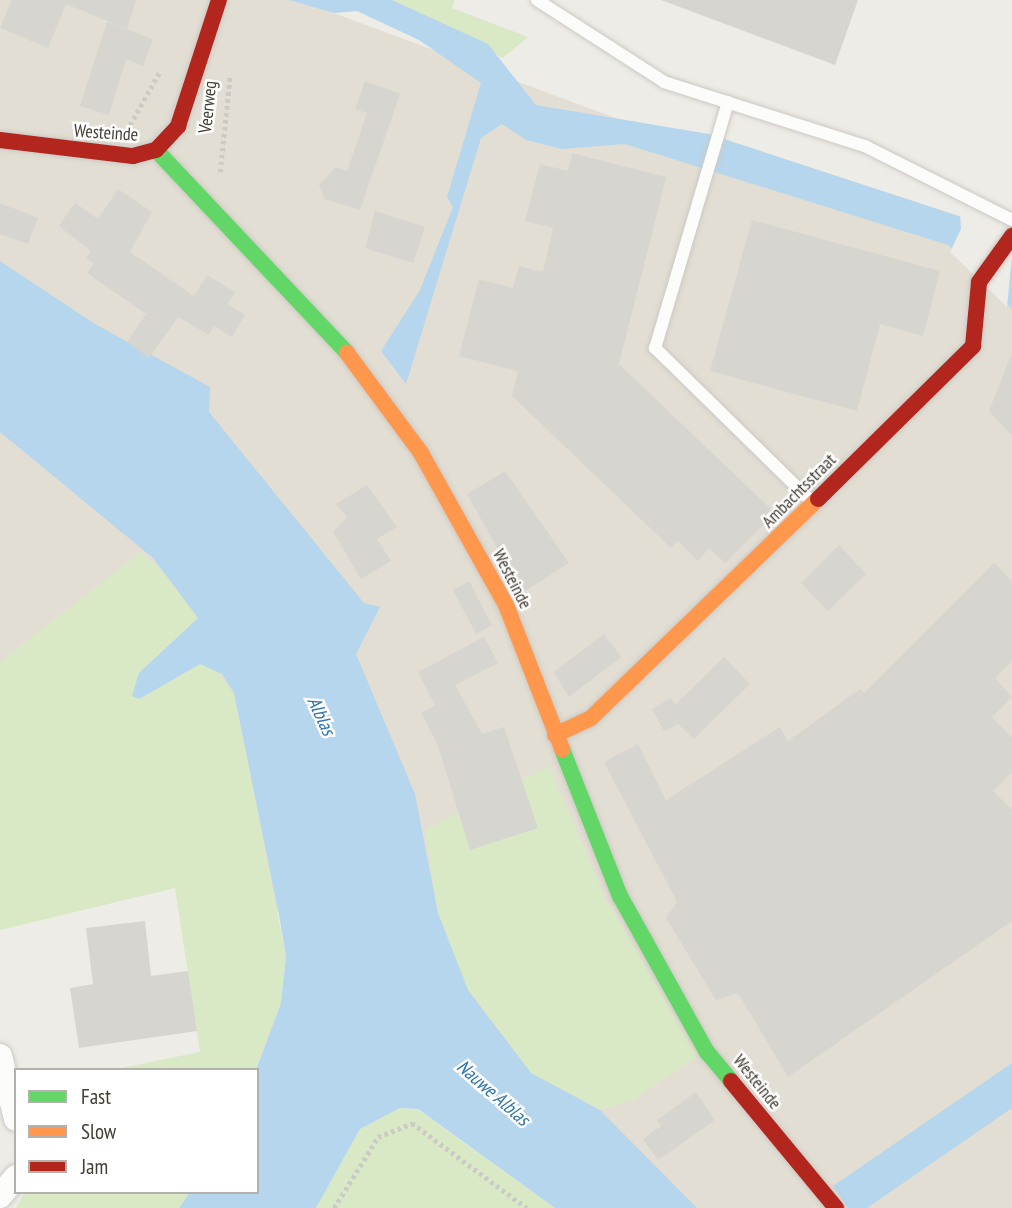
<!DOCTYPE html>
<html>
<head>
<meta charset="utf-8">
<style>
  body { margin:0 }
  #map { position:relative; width:1012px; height:1208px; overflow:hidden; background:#eeece6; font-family:"PT Sans Narrow",sans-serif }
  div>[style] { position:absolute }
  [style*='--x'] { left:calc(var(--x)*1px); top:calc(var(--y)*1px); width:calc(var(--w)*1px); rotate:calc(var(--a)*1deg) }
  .residential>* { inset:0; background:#e2ded3 }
  .green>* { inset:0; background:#dae9c5 }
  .water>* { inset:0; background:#b5d6ed }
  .pier>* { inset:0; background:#eeece6 }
  .building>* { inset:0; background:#d7d5cf }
  .path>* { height:4.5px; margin-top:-2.25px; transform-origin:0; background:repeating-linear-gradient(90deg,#cccac5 0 3.5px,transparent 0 7px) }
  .roads { filter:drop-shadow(0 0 2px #ccc9c4) drop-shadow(0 0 2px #ccc9c4) }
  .lane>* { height:12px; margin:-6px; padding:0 6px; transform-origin:6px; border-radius:6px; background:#fcfcfb }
  .street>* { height:24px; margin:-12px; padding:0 12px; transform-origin:12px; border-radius:12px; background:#fcfcfb }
  .fast>* { height:16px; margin:-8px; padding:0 8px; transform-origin:8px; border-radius:8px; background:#63d668 }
  .slow>* { height:16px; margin:-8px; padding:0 8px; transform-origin:8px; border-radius:8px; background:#ff974d }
  .jam>* { height:16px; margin:-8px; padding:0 8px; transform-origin:8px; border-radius:8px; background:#b3261e }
  span { translate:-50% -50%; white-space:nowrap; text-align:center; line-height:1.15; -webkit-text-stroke:5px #fff; paint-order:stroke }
  .street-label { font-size:18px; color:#433d33 }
  .water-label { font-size:19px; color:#2c74ae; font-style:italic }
  .legend { position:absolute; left:14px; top:1068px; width:245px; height:126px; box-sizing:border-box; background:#fff; border:2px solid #b4b1ad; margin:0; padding:9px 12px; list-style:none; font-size:21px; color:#433d33 }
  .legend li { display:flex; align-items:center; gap:14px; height:35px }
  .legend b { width:35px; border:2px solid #b4b1ad }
</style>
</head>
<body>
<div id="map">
  <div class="residential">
    <div style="clip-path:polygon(0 0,299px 0,948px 242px,1012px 299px,1012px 1208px,648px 1208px,0 689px)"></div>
  </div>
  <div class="green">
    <div style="clip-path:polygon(392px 0,455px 0,452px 8px,528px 37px,503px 58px)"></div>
    <div style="clip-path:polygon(141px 552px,176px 584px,199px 618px,140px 699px,200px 664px,212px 665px,234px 693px,286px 956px,281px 1003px,256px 1070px,111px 1070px,200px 1052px,175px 888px,0 930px,0 662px)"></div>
    <div style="clip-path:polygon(549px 766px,604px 895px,698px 1056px,633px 1100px,600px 1110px,531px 1073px,468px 990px,438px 912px,425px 830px)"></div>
    <div style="clip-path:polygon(399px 1108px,417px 1109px,555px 1208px,316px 1208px,360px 1129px)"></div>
    <div style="clip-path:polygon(25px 1192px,190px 1192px,179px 1208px,16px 1208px)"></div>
  </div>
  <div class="water">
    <div style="clip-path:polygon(289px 0,392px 0,488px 44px,536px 105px,709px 134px,965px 218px,1012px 260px,1012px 309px,948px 245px,625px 144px,562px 149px,526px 140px,502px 124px,481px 138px,406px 384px,381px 351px,420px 290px,453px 207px,447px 197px,481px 83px,419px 40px,357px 11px,334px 13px)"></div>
    <div style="clip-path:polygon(0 261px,95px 324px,210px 387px,209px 412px,364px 603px,380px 607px,356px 654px,415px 794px,438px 913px,468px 990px,531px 1073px,600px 1110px,697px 1208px,555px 1208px,418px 1109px,400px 1108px,360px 1129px,316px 1208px,179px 1208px,190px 1192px,257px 1192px,256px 1070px,281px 1003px,286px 956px,279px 915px,234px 693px,222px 674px,200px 664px,139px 699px,132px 696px,139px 673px,198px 618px,153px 558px,0 432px)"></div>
    <div style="clip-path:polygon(1012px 1063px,1012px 1108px,867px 1208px,848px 1208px,833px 1186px)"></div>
  </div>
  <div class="pier">
    <div style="clip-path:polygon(960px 213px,1012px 256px,1007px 307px,950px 252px,961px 229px)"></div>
  </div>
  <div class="building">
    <div style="clip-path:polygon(12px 0,136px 0,127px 29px,66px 4px,48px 48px,0 28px)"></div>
    <div style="clip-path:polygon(661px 0,858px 0,835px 65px)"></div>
    <div style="clip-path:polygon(107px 22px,153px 39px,143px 66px,126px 59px,109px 115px,80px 106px)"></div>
    <div style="clip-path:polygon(365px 81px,400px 94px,360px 210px,325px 199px,319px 185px,336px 167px,347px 171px,367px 113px,355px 109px)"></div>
    <div style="clip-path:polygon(572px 153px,666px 177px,619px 364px,775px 513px,725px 563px,709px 548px,698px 561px,678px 541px,671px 548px,512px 396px,518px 371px,459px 356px,479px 279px,513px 288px,519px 266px,543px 272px,553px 228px,525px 221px,540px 164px,568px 171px)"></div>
    <div style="clip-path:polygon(118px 189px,152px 212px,130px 252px,194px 296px,207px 275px,235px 292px,228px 304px,245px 315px,232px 337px,214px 326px,209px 335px,178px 317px,149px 358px,127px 342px,146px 314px,87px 273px,94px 263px,86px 258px,91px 251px,59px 226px,75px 203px,98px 219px)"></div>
    <div style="clip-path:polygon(0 203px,38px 218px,28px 244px,0 234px)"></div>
    <div style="clip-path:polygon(375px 211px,425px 227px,413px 263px,365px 248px)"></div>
    <div style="clip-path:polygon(752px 220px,940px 271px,923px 336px,880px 324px,857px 411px,710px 371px)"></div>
    <div style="clip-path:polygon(1011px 355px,1012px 355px,1012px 436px,989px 411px)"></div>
    <div style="clip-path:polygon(505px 471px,569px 563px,522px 593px,467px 494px)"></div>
    <div style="clip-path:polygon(367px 485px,397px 527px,377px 539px,391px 561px,361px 579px,333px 532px,347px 517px,336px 504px)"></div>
    <div style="clip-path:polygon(839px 545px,866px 574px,828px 611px,801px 583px)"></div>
    <div style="clip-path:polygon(994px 563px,1012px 581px,1012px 661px,995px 678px,1012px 697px,992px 717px,1012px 738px,1012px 772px,993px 791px,1012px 810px,1012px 921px,788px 1077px,738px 993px,716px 1000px,666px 918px,677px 902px,604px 762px,638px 744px,666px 800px,780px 727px,788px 741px,860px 689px,864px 693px)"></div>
    <div style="clip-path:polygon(469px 581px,492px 625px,476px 634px,453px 590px)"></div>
    <div style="clip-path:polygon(604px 634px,621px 657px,569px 697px,554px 672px)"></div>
    <div style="clip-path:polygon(484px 637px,498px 663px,455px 685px,482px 734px,504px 727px,538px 828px,470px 850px,437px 743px,421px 713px,435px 705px,418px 672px)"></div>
    <div style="clip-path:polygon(724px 657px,750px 684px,694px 739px,678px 724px,664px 731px,652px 709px,671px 698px,675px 705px)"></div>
    <div style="clip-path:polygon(145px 921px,151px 976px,188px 971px,197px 1031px,79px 1048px,70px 988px,93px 984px,86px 928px)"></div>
    <div style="clip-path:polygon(696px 1092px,715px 1120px,658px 1160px,643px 1139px,661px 1126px,657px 1120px)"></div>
  </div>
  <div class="path">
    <div style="--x:130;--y:125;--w:62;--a:-60.9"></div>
    <div style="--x:220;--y:172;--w:97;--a:-84.1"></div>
    <div style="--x:334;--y:1208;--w:84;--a:-58.2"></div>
    <div style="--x:378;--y:1137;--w:37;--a:-22"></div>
    <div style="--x:412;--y:1123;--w:143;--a:36.5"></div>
  </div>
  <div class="roads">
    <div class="lane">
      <div style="--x:537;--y:0;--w:151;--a:32.8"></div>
      <div style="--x:664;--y:82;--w:211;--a:17.7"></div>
      <div style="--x:865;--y:146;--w:165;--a:26.7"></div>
      <div style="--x:728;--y:102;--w:257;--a:106.5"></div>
      <div style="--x:655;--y:348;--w:219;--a:44.4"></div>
    </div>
    <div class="street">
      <div style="--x:0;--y:1056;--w:65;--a:75.7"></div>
      <div style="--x:0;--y:1196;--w:25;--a:-50"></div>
    </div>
    <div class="fast">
      <div style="--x:156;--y:150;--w:279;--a:46.7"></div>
      <div style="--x:562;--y:749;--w:158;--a:68.5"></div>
      <div style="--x:620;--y:896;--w:179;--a:60.9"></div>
      <div style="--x:707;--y:1052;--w:38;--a:50"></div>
    </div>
    <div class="slow">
      <div style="--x:347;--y:353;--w:124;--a:53.5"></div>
      <div style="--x:421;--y:453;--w:174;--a:60.8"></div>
      <div style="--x:506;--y:605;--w:155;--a:68.7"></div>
      <div style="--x:555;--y:735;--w:40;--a:-25"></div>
      <div style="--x:591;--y:718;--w:315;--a:-44"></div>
    </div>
    <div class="jam">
      <div style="--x:0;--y:140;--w:134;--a:6.9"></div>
      <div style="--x:133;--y:156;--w:24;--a:-15"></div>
      <div style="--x:156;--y:150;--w:33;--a:-47"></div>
      <div style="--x:178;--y:126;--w:133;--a:-72"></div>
      <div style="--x:818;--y:499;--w:218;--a:-44.6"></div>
      <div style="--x:973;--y:346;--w:64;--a:-84.6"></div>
      <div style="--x:979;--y:282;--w:57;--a:-54.3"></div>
      <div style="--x:731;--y:1081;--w:165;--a:50.4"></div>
    </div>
  </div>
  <div class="street-label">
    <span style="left:208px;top:107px;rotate:-84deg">Veerweg</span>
    <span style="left:106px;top:133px;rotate:4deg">Westeinde</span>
    <span style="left:799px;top:491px;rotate:-45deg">Ambachtsstraat</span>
    <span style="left:512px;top:579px;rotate:63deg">Westeinde</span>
    <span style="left:757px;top:1082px;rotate:51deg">Westeinde</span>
  </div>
  <div class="water-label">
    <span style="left:321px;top:716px;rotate:65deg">Alblas</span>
    <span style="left:493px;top:1093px;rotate:41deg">Nauwe Alblas</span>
  </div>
  <ul class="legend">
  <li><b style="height:9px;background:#63d668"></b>Fast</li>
  <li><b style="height:9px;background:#ff974d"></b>Slow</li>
  <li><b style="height:9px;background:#b3261e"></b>Jam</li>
  </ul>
</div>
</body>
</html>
